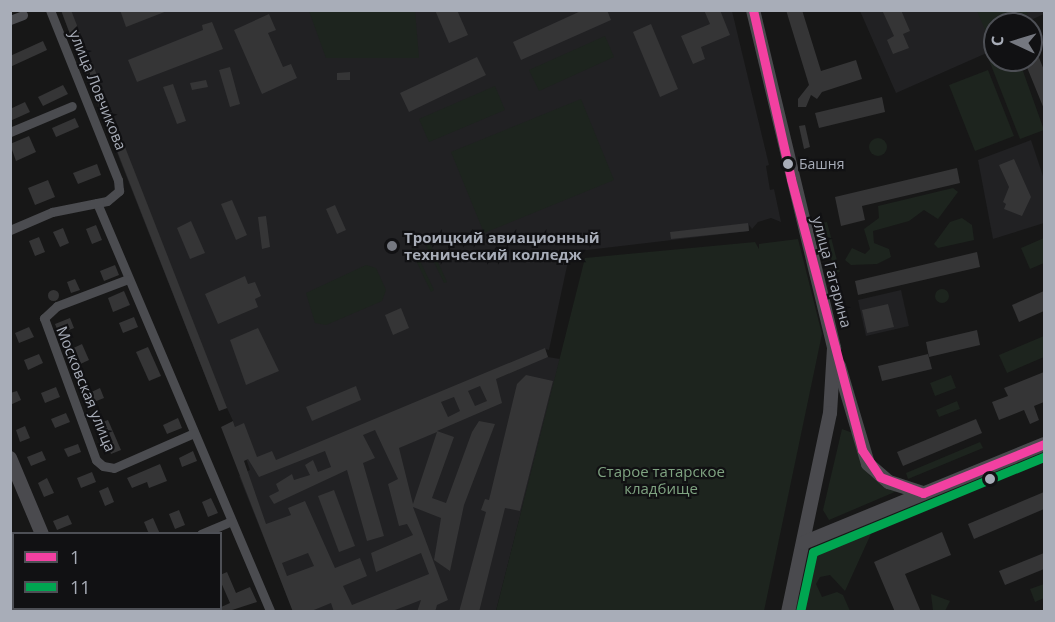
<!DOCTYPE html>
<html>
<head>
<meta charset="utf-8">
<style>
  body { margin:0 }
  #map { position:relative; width:1055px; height:622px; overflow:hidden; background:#171717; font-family:"Open Sans",sans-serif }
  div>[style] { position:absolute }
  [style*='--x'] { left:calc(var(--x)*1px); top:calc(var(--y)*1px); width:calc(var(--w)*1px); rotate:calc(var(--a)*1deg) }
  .built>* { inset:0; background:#212123 }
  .green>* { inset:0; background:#1d241e }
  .round { border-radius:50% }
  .building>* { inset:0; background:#353536 }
  .street>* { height:9px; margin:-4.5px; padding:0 4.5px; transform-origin:4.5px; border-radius:4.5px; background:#4b4c50 }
  .secondary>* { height:14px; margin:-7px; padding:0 7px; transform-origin:7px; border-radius:7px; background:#4a4a4e }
  .bus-1>* { height:9px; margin:-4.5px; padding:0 4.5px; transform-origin:4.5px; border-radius:4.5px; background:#f240a1 }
  .bus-2>* { height:9px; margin:-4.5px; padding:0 4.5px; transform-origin:4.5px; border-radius:4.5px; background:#00a651 }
  .dots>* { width:16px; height:16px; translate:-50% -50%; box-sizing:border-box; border:3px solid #111113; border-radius:50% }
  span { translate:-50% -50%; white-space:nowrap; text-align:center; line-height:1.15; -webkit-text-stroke:4.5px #111113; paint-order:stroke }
  .bus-label { font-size:14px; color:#a8adb8 }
  .left { translate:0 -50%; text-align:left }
  .street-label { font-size:15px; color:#a8adb8 }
  .poi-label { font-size:15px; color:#a8adb8; font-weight:700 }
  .park-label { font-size:15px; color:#7fa381 }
  .frame { position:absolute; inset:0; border:12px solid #a8adb8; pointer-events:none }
  .legend { position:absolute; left:12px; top:532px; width:210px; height:78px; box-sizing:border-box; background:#111113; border:2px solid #4d4f55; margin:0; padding:8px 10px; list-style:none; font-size:18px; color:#a8adb8 }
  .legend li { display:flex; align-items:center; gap:12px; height:30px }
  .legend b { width:30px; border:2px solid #4d4f55 }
  .north { position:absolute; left:983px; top:12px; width:60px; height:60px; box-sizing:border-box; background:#111113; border:2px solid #4d4f55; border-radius:50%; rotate:274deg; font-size:16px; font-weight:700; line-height:24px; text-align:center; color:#a8adb8 }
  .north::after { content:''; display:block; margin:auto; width:21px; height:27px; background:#757880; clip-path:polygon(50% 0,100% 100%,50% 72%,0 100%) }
</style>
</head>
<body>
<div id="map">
  <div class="built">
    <div style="clip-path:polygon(1044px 10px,1044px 14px,1022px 24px,995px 24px,995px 36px,984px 41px,989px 52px,896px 93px,860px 11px)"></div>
    <div style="clip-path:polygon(61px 11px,732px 11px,769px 165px,766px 166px,770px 190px,774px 189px,781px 222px,771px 218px,758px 222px,752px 229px,749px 225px,749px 231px,570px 252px,549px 350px,545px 349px,548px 357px,560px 359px,496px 611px,293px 611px,239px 476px,250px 470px,233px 421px,227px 408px,219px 411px)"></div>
    <div style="clip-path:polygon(1031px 140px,1044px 179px,1044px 223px,993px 239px,978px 160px)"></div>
    <div style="clip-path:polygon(901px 290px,909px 326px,866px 336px,858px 300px)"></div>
  </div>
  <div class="green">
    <div style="clip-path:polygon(309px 11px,415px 11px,419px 58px,326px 58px)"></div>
    <div style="clip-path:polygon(977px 11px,1026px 11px,1028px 14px,995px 24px,995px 28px,986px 32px)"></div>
    <div style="clip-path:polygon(605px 36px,614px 57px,539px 91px,529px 70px)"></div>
    <div style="clip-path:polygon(995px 57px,1019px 60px,1044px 130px,1020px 139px,989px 60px)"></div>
    <div style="clip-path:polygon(988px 70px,1014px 136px,975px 151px,949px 85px)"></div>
    <div style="clip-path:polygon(495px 86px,505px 110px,429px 142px,419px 119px)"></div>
    <div style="clip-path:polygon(581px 99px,614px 180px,484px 233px,451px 152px)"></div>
    <div class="round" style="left:869px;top:138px;width:18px;height:18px"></div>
    <div style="clip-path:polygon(953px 188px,958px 192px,938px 219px,924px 210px,909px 221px,873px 231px,874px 243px,889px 249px,891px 257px,877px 264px,851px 265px,845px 260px,852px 248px,865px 254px,870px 249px,864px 229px,879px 218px,878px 206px)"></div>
    <div style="clip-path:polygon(962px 218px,972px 225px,974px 240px,938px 248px,934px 244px,950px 222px)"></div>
    <div style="clip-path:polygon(827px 222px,840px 272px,835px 273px,822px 223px)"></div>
    <div style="clip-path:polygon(1044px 238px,1044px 263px,1030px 269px,1021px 248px)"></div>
    <div style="clip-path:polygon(798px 239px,822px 334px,764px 611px,496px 611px,585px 258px,755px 242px,759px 249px,759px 244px)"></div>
    <div style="clip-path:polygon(428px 240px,447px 282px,444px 283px,424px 241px)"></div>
    <div style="clip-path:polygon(414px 248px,434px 290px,431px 292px,411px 250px)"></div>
    <div style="clip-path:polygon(366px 265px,376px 268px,386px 290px,382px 301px,326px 325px,315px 323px,306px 293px)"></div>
    <div class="round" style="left:935px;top:289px;width:14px;height:14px"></div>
    <div style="clip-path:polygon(1044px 336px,1044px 357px,1007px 373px,999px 355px)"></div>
    <div style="clip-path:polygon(951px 375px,956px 388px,935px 396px,930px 383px)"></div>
    <div style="clip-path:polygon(957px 401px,960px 409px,939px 417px,936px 410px)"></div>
    <div style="clip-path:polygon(842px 429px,853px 433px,869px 475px,897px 491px,829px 520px,823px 510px)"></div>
    <div style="clip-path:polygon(980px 442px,983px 448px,908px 479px,906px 473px)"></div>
    <div style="clip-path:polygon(875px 525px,845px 591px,830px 575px,820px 577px,816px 584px,822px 597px,837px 592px,843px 595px,850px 611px,794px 612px,810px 562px,823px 548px)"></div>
    <div style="clip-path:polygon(1044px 584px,1044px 598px,1035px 602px,1030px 589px)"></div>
    <div style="clip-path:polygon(931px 594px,950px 601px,945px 611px,933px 611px)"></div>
  </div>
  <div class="building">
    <div style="clip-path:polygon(61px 10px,71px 10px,83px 41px,74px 45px)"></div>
    <div style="clip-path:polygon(120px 10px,167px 10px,167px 11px,126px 27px)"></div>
    <div style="clip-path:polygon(435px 10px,457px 10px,468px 35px,449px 43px)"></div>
    <div style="clip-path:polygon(583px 10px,607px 10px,611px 20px,521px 60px,513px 42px)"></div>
    <div style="clip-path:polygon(704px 10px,720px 10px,730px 35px,701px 47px,705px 59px,693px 64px,681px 36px,710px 24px)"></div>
    <div style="clip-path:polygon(786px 10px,802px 10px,821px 71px,856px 60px,862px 79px,822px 92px,817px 99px,811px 95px,806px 107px,798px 107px,798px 99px,809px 85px)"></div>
    <div style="clip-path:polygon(882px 10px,901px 10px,910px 31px,903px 34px,909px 48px,893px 54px,887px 40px,894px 36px)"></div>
    <div style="clip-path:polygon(269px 14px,276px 30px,268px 33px,283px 67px,291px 64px,297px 78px,262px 94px,234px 30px)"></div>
    <div style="clip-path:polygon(212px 22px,223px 49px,137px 82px,128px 60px,203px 30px,202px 25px)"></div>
    <div style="clip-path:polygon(651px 24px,678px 89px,660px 97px,633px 32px)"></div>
    <div style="clip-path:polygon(1031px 38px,1044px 70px,1044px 109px,1024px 60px,1031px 60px)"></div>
    <div style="clip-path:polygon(43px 41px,47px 50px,10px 67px,10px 56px)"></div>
    <div style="clip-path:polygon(477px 57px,486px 75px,409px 112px,400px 93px)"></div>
    <div style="clip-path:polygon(91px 60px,227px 408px,219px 411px,83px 64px)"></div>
    <div style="clip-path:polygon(230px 67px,240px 104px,230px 107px,219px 70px)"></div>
    <div style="clip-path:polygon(350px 72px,350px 80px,337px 80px,337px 73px)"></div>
    <div style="clip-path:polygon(206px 80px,208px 87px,192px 90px,190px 83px)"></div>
    <div style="clip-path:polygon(173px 84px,186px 121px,177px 124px,163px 87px)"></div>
    <div style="clip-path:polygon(63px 85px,68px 94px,43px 106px,38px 97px)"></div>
    <div style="clip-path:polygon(882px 97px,885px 112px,819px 128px,815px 113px)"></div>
    <div style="clip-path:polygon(25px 102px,30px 112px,10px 121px,10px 109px)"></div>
    <div style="clip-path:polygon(75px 118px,79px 127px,56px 137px,52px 128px)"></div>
    <div style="clip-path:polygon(805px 125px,810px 147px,804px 149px,799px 126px)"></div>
    <div style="clip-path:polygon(29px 136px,36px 152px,16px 161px,10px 144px)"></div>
    <div style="clip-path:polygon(1014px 159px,1031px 197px,1022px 216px,1004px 209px,1006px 204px,1003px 202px,1009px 187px,999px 165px)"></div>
    <div style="clip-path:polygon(97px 164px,101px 175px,78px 184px,73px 173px)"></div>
    <div style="clip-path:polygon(957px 168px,960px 183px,862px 206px,865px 220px,841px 226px,835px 197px)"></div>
    <div style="clip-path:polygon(48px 180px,55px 197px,35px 205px,28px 188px)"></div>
    <div style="clip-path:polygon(232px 200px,247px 235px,236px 240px,221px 204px)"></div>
    <div style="clip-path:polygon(335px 205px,346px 230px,337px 234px,326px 209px)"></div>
    <div style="clip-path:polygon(266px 216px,270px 247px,262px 249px,258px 217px)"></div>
    <div style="clip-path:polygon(191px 221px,205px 253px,190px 259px,177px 228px)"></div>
    <div style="clip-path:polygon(748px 223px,749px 231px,671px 239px,670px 232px)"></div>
    <div style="clip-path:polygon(96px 225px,102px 240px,92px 244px,86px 229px)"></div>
    <div style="clip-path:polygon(63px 228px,69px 243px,60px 247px,53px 232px)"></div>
    <div style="clip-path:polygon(39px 237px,45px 252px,35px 256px,29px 241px)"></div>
    <div style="clip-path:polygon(977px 252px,980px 267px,858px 295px,855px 281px)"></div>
    <div style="clip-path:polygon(115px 265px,119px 275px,104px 281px,100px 271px)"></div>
    <div style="clip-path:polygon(245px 276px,248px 284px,255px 282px,261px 296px,255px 299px,258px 307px,218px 324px,205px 294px)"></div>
    <div style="clip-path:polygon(75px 279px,80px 290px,71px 293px,67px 282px)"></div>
    <div class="round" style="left:47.5px;top:289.5px;width:11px;height:11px"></div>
    <div style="clip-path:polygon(124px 291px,130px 305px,113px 312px,108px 298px)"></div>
    <div style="clip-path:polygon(1044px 291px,1044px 311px,1019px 322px,1012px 305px)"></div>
    <div style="clip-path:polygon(888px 304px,894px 327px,867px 333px,862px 310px)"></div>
    <div style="clip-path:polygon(401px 308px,409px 328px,393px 335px,385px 315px)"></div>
    <div style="clip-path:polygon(134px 317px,138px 327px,123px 333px,119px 323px)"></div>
    <div style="clip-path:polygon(70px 318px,74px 328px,59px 334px,55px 324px)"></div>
    <div style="clip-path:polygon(29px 327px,34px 337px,19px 343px,15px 333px)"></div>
    <div style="clip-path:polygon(258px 328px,279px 371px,246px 385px,230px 340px)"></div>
    <div style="clip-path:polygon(977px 330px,980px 345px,929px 357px,926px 342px)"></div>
    <div style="clip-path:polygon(82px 344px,89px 360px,74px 367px,67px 351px)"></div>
    <div style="clip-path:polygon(148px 347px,161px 376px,149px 381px,136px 352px)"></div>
    <div style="clip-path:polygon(evenodd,545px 348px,548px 357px,496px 379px,502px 403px,437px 431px,454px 437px,432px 498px,446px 503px,472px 432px,479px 421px,495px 424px,464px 505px,450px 571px,434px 560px,441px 518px,413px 507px,448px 600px,437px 605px,435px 612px,417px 612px,421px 600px,390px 612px,334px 612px,331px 603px,309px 612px,293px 612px,221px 427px,233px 421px,235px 427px,244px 423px,257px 457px,272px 451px,276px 460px,545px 348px,480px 386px,487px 401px,475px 406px,468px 391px,480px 386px,545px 348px,454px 397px,460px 411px,448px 417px,441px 402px,454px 397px,545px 348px,375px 430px,398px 479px,388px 484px,399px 526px,407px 524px,413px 535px,371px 553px,376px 572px,421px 553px,429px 574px,352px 605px,343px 586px,367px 576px,360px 558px,335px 568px,305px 501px,288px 508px,291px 515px,266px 524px,244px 461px,248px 459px,259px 477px,325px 451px,331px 467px,318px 472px,313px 460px,305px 465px,310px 475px,294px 480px,292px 474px,276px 484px,279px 491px,269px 496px,274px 504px,347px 470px,367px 541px,384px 536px,363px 463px,375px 458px,363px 435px,375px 430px,545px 348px,437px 432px,413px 504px,399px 448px,437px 432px,545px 348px,308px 553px,314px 566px,287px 576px,282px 563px,308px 553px)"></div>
    <div style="clip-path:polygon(39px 354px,43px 363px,28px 370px,24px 360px)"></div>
    <div style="clip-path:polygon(928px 354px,932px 369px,882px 381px,878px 366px)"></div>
    <div style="clip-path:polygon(1044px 372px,1044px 402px,1034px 406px,1039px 420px,1030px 424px,1024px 410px,999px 420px,992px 402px,1008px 396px,1004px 388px)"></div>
    <div style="clip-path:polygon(526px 375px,553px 381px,520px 511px,505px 508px,479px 612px,459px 612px,486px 512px,481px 510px,485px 499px,489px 500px,517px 384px)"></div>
    <div style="clip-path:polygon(356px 386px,361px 400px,312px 421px,306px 407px)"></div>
    <div style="clip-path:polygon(56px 387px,60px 397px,45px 403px,41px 393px)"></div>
    <div style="clip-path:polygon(100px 388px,104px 398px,89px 404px,85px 395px)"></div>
    <div style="clip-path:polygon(17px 391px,21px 400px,10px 405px,10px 393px)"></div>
    <div style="clip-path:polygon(66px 413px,70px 422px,55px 428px,51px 419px)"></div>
    <div style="clip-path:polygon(178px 418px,182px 428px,167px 434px,163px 425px)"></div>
    <div style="clip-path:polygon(976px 419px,982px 433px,903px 466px,897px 452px)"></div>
    <div style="clip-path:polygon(108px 420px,121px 450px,111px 454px,97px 424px)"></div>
    <div style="clip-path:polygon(25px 426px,30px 438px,20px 442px,16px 430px)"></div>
    <div style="clip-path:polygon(78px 444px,81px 452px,68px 457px,64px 449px)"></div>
    <div style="clip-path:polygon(42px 451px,46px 460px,31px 466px,27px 457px)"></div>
    <div style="clip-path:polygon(193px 451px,197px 461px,182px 467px,179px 458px)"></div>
    <div style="clip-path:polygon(160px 464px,167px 481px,149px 488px,147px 482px,132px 488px,127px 478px)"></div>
    <div style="clip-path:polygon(92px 472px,96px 482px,81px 488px,77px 478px)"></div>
    <div style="clip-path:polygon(47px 478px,54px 493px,44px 497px,38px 483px)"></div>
    <div style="clip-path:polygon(108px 487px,114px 502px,105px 506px,99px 491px)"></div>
    <div style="clip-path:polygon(334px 490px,355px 546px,339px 552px,318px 496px)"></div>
    <div style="clip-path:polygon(1044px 492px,1044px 509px,974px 539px,968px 524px)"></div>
    <div style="clip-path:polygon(211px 498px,218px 513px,208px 517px,202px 502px)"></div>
    <div style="clip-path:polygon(179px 510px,185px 525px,175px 529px,169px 514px)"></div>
    <div style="clip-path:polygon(68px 515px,72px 524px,57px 530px,53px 521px)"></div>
    <div style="clip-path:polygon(153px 518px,160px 534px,149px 534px,144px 522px)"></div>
    <div style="clip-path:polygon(942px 532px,951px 555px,905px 574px,921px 612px,895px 612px,874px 562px)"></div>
    <div style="clip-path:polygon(1044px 553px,1044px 569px,1005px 585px,999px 571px)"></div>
    <div style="clip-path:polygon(227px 572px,236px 593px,250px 587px,257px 602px,226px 612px,210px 612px,230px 603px,220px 580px,220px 575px)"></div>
  </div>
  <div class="street">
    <div style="--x:10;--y:20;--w:14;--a:-21"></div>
    <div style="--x:10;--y:132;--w:67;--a:-22.8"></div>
    <div style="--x:97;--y:203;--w:444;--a:67"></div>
    <div style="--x:10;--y:230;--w:46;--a:-23.2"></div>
    <div style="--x:52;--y:212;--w:56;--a:-11.3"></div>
    <div style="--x:107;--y:201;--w:16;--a:-40"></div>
    <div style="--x:119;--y:191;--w:11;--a:-95"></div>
    <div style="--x:118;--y:180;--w:183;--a:-111.8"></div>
    <div style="--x:128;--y:279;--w:76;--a:159.2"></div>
    <div style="--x:57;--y:306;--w:18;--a:137"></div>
    <div style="--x:44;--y:318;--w:151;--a:69.9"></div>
    <div style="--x:96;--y:460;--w:9;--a:41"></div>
    <div style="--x:103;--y:466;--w:11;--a:10"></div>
    <div style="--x:114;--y:468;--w:87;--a:-23.6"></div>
    <div style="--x:201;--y:534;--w:33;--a:-23"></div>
    <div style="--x:10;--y:609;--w:4;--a:-14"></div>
  </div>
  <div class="secondary">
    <div style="--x:753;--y:10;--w:348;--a:76.5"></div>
    <div style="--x:834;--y:348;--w:65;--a:93.5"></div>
    <div style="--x:830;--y:413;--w:203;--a:101.9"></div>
    <div style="--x:839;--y:366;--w:102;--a:73.5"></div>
    <div style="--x:868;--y:464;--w:28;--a:41"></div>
    <div style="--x:889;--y:482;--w:36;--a:18"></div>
    <div style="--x:10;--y:458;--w:82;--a:67.2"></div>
    <div style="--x:803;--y:543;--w:261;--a:-22.3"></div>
    <div style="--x:74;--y:608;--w:4;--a:76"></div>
  </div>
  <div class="bus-1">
    <div style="--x:753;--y:10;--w:173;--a:77.3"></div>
    <div style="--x:791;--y:179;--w:280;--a:75.3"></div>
    <div style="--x:862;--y:450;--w:32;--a:56"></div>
    <div style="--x:880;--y:477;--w:46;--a:20.4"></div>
    <div style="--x:923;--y:493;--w:131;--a:-22"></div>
  </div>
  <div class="bus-2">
    <div style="--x:800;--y:612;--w:61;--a:-77.8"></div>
    <div style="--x:813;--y:552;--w:250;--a:-22.4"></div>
  </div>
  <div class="dots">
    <div style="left:788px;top:164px;background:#a8adb8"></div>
    <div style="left:392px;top:246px;background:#757880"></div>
    <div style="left:990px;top:479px;background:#a8adb8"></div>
  </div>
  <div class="bus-label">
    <span class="left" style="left:799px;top:164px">Башня</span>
  </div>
  <div class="street-label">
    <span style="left:98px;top:90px;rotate:68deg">улица Ловчикова</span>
    <span style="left:832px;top:272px;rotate:75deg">улица Гагарина</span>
    <span style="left:86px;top:389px;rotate:68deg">Московская улица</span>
  </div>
  <div class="poi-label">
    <span class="left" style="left:404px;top:246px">Троицкий авиационный<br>технический колледж</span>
  </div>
  <div class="park-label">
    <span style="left:661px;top:480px">Старое татарское<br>кладбище</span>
  </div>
  <div class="frame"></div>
  <ul class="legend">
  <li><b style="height:8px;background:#f240a1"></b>1</li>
  <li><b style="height:8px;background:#00a651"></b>11</li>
  </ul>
  <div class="north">С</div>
</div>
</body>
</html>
